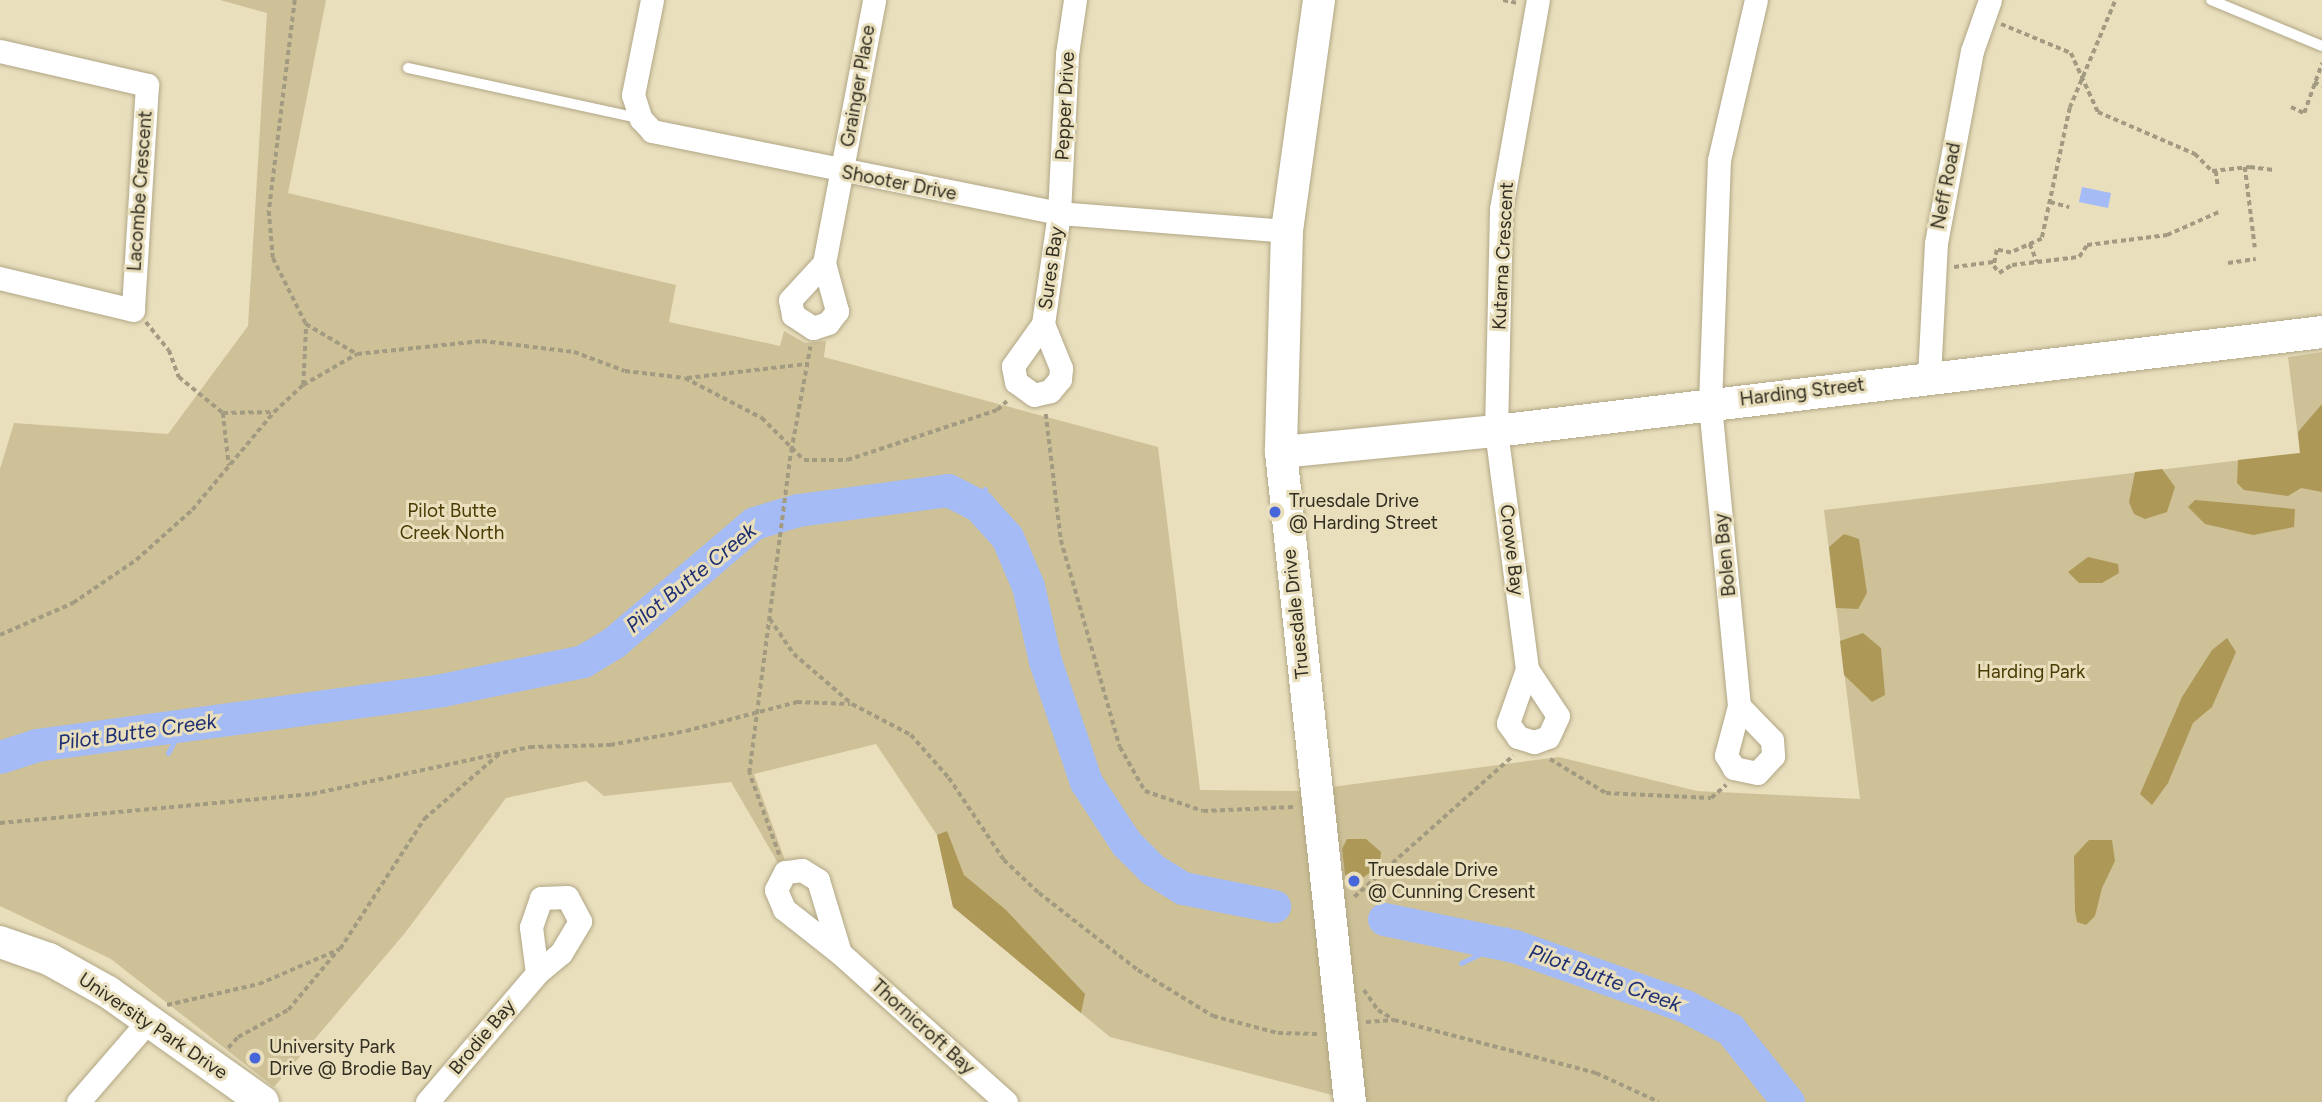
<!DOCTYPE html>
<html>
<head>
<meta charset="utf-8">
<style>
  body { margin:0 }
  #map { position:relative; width:2322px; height:1102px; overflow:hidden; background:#e9dfbd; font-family:Figtree,sans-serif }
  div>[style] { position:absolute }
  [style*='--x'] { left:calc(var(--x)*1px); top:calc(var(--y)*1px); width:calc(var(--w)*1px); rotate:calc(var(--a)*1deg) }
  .green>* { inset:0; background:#cec197 }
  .forest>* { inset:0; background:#ad9857 }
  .water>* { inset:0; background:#a4bbf6 }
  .stream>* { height:5px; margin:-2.5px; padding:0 2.5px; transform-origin:2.5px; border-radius:2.5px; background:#a4bbf6 }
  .river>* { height:33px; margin:-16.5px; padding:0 16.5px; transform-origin:16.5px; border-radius:16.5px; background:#a4bbf6 }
  .path>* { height:3.5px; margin-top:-1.75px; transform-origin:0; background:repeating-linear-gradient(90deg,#a29b81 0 5px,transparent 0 8.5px) }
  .roads { filter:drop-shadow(0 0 2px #b1a786) drop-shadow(0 0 2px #b1a786) }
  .lane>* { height:10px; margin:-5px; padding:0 5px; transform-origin:5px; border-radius:5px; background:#fff }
  .street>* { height:23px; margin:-11.5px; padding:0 11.5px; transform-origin:11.5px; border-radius:11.5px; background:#fff }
  .secondary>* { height:32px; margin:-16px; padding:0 16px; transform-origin:16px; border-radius:16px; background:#fff }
  .dots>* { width:19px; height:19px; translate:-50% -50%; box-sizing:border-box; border:4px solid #e9dfbd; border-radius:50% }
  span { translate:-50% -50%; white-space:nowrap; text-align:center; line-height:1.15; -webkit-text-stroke:6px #e9dfbd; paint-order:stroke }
  .street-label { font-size:19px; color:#312d20 }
  .poi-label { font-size:19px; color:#312d20 }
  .left { translate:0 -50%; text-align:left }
  .park-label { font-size:19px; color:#493b03 }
  .water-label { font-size:21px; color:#1d2e72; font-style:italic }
</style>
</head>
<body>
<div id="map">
  <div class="green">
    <div style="clip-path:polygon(220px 0,326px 0,288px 193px,676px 285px,669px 322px,780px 346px,784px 331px,805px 343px,826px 341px,824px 357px,1158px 447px,1200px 790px,1301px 791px,1559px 757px,1697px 791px,1860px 799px,1824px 510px,2300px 453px,2288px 357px,2322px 352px,2322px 1102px,1359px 1102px,1110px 1037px,953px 907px,937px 835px,876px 744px,754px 774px,785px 860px,778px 863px,731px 782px,604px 796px,586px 781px,506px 798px,405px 933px,274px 1087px,111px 959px,0 906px,0 469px,14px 423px,168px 434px,248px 326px,267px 13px)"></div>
  </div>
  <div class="forest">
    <div style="clip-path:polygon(2322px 404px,2322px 492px,2301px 488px,2288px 496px,2244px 490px,2237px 483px,2238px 460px,2300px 453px,2298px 432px)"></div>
    <div style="clip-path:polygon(2162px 469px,2175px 487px,2167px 512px,2145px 519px,2134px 514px,2129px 502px,2135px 472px)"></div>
    <div style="clip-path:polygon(2195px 500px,2295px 509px,2294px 527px,2253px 535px,2205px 524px,2188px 507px)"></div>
    <div style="clip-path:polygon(1844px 534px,1859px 539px,1867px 593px,1858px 609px,1836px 608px,1829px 547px)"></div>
    <div style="clip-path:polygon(2088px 557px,2118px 564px,2119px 573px,2102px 583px,2079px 583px,2068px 572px)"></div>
    <div style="clip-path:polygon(1863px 633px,1881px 648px,1885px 695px,1872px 702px,1844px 675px,1840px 641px)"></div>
    <div style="clip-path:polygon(2227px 638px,2236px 652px,2212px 707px,2193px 723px,2168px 783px,2152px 805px,2140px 794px,2182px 697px,2212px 650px)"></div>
    <div style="clip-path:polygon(947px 831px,964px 875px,1006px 910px,1085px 994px,1081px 1013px,953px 907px,937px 835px)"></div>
    <div style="clip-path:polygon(1347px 839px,1366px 839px,1381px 852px,1380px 865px,1364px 877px,1345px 875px,1342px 849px)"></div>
    <div style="clip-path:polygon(2089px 840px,2112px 840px,2115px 861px,2102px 888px,2095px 916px,2086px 925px,2077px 922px,2075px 911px,2074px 856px)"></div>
  </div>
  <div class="water">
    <div style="clip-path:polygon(2082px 187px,2111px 193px,2108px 208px,2079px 202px)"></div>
  </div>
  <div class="stream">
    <div style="--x:983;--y:510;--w:21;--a:-85"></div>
    <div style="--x:225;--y:711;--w:12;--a:42"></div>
    <div style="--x:168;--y:753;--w:19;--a:-62"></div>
    <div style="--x:177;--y:736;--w:16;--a:-43"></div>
    <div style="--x:0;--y:769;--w:43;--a:-33.7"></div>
    <div style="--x:1507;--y:929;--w:18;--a:68"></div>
    <div style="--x:1461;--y:963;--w:47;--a:-25.5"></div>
  </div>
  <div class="river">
    <div style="--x:0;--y:757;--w:38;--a:-18"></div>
    <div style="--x:36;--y:745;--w:410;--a:-7.7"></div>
    <div style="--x:442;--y:690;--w:144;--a:-11.6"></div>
    <div style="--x:583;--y:661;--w:35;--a:-31"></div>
    <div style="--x:613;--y:643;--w:185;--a:-40.4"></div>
    <div style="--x:754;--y:523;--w:46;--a:-16.5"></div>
    <div style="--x:798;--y:510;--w:151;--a:-7.6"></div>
    <div style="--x:948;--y:490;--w:35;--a:27"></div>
    <div style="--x:979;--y:506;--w:42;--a:47.9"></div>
    <div style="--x:1007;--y:537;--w:53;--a:66.8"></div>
    <div style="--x:1028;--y:586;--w:77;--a:77.2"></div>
    <div style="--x:1045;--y:661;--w:128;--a:71.3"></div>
    <div style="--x:1086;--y:782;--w:73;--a:56.7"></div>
    <div style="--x:1126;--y:843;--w:37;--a:45"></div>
    <div style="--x:1152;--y:869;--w:36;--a:32"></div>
    <div style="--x:1183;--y:888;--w:93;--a:11.2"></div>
    <div style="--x:1384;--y:919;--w:133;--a:11.7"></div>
    <div style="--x:1514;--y:946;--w:181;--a:19.3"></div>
    <div style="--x:1685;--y:1006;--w:51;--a:27.1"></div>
    <div style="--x:1730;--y:1029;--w:93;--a:51.5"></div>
  </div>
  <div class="path">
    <div style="--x:295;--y:0;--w:213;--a:97"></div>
    <div style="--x:269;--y:211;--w:47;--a:85.1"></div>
    <div style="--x:273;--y:258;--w:74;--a:63.4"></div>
    <div style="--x:306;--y:324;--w:59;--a:30.5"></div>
    <div style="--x:1503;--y:0;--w:14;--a:12"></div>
    <div style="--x:2115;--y:2;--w:115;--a:113"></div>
    <div style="--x:2070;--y:108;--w:134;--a:102.1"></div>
    <div style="--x:2042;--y:239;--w:34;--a:156"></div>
    <div style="--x:2011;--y:253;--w:14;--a:-168"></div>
    <div style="--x:1997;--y:250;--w:16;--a:101"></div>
    <div style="--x:1994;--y:266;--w:9;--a:54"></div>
    <div style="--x:1999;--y:273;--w:15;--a:-32"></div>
    <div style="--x:2012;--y:265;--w:67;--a:-6.8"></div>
    <div style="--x:2079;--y:257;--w:14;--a:-56"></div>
    <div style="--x:2087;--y:245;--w:81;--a:-7.1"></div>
    <div style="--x:2167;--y:235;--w:59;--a:-24"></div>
    <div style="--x:2001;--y:24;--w:76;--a:22.5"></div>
    <div style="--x:2071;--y:53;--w:65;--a:65.4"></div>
    <div style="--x:2098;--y:112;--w:106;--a:23.4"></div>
    <div style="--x:2195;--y:154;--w:24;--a:45"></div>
    <div style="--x:2212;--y:171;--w:38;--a:-6"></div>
    <div style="--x:2250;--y:167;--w:24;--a:7"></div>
    <div style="--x:2314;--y:82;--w:9;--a:27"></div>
    <div style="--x:2291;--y:107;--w:14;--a:25"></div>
    <div style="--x:2304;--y:113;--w:53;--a:-70.2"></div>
    <div style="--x:2245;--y:167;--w:81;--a:82.9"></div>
    <div style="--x:2216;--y:171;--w:16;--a:83"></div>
    <div style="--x:2050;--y:202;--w:20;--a:15"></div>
    <div style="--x:2030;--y:244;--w:19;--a:69"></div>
    <div style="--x:2228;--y:263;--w:28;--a:-8"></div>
    <div style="--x:1954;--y:267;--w:40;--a:-7.1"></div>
    <div style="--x:146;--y:322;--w:36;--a:51"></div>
    <div style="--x:169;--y:350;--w:29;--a:70"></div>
    <div style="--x:179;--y:377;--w:57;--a:39.3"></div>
    <div style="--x:223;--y:413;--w:51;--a:-1.1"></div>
    <div style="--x:687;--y:378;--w:121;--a:-6.7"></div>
    <div style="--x:303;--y:385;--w:61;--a:-87.2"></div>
    <div style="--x:223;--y:413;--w:53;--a:83.5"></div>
    <div style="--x:1046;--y:414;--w:127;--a:83.2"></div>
    <div style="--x:1061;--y:540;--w:215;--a:74.1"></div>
    <div style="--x:1120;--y:747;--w:51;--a:60.4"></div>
    <div style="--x:1145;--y:791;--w:61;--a:19"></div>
    <div style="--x:1203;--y:811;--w:91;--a:-2.5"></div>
    <div style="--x:770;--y:619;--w:42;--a:55.6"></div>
    <div style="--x:794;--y:654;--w:77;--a:40.8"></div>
    <div style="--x:852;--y:704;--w:67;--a:27.7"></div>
    <div style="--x:911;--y:735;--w:57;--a:48.5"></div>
    <div style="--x:949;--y:778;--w:99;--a:56.1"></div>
    <div style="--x:1004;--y:860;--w:48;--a:43.3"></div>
    <div style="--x:1039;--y:893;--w:125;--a:37.9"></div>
    <div style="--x:1138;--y:970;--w:88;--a:31.5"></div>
    <div style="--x:1213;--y:1016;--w:67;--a:14.7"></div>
    <div style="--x:1278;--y:1033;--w:40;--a:1.4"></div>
    <div style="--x:0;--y:635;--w:80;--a:-23.7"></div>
    <div style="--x:73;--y:603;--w:76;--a:-34.3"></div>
    <div style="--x:136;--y:560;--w:75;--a:-41.8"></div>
    <div style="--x:192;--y:510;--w:128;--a:-50.1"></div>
    <div style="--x:274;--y:412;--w:40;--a:-43"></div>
    <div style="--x:303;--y:385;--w:62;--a:-29.9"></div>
    <div style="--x:357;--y:354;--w:126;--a:-5.9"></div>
    <div style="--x:482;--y:341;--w:93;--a:6.8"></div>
    <div style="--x:574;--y:352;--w:54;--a:20.4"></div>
    <div style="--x:625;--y:371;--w:60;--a:6.7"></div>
    <div style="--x:685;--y:378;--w:87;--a:27.5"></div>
    <div style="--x:762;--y:418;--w:59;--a:45"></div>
    <div style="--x:804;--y:460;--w:43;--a:0"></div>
    <div style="--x:847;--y:460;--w:158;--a:-18.4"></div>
    <div style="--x:997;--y:410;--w:13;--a:-42"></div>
    <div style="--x:1550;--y:759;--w:66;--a:31.3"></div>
    <div style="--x:1606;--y:793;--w:105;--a:2.7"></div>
    <div style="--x:1711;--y:798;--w:20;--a:-41"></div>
    <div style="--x:0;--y:823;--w:313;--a:-5.3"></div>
    <div style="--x:312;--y:794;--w:223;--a:-12.2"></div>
    <div style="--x:530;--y:747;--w:80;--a:-1.4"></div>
    <div style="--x:610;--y:745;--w:77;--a:-10.4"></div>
    <div style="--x:686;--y:731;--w:115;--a:-14.6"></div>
    <div style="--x:797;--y:702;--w:53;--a:2.2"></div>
    <div style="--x:779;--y:855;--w:87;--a:-110.1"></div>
    <div style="--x:749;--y:773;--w:325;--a:-82.6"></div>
    <div style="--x:791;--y:451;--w:106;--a:-79.6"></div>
    <div style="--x:1354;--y:897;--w:213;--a:-41.6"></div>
    <div style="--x:1364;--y:990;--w:24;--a:55"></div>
    <div style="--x:1378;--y:1010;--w:17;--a:31"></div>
    <div style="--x:167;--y:1005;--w:94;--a:-12.9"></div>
    <div style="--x:259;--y:984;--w:88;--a:-23.4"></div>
    <div style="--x:340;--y:949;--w:155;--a:-57.1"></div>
    <div style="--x:424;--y:819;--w:99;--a:-40.9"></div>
    <div style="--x:1366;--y:1022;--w:28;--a:-4"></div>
    <div style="--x:1394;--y:1020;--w:209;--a:14.7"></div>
    <div style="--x:1596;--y:1073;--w:69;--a:24.7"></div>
    <div style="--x:228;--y:1048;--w:15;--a:-48"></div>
    <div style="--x:238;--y:1037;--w:57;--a:-28.4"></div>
    <div style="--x:288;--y:1010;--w:78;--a:-50.2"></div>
  </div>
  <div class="roads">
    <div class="lane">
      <div style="--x:2211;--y:0;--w:120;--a:22.5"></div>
      <div style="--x:408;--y:68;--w:239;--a:12.3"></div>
    </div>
    <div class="street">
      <div style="--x:652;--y:0;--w:97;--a:101.3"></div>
      <div style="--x:633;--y:95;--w:25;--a:72"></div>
      <div style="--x:641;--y:119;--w:16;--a:47"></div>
      <div style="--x:652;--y:131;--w:415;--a:11.4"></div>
      <div style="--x:1059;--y:213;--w:229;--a:4.5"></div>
      <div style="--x:0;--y:51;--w:151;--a:13"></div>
      <div style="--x:147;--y:85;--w:225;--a:93.6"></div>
      <div style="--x:133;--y:310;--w:137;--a:-166.5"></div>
      <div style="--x:824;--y:263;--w:268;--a:-79.2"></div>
      <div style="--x:824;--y:263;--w:50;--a:74.8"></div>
      <div style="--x:837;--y:311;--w:15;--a:127"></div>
      <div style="--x:828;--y:323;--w:16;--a:162"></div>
      <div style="--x:813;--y:328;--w:24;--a:-147"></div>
      <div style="--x:793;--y:315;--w:15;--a:-101"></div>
      <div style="--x:790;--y:300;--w:50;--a:-47.4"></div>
      <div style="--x:1043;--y:324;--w:112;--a:-81.8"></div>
      <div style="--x:1059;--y:213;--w:159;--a:-87.1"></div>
      <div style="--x:1067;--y:54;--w:55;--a:-81.6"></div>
      <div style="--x:1043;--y:324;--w:48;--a:67.8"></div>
      <div style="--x:1061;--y:368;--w:11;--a:95"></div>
      <div style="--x:1060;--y:379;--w:16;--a:130"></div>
      <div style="--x:1050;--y:391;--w:16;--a:166"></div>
      <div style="--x:1034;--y:395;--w:22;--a:-144"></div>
      <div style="--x:1016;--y:382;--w:16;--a:-101"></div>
      <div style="--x:1013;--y:366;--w:52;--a:-54.5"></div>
      <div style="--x:1929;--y:376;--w:133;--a:-87"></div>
      <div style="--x:1936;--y:243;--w:195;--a:-79.4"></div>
      <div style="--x:1972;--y:51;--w:54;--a:-70.6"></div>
      <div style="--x:1527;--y:669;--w:240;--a:-97.4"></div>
      <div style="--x:1496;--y:431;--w:222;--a:-88.7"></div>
      <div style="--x:1501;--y:209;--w:212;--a:-80"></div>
      <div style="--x:1527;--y:669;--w:56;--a:56.6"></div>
      <div style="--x:1558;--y:716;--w:23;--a:115"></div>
      <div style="--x:1548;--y:737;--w:15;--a:160"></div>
      <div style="--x:1534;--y:742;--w:17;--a:-163"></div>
      <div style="--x:1518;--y:737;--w:17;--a:-126"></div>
      <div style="--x:1508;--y:723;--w:57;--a:-70.6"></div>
      <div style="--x:1739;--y:706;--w:303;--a:-95.5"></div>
      <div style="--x:1710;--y:404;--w:244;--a:-87.9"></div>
      <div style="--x:1719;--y:160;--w:164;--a:-77"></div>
      <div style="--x:1739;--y:706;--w:47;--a:45.9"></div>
      <div style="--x:1772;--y:740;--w:16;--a:86"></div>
      <div style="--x:1773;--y:756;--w:23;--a:133"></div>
      <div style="--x:1757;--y:773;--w:24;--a:-168"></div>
      <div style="--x:1734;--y:768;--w:15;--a:-122"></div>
      <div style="--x:1726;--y:755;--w:51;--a:-75.1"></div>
      <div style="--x:840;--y:953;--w:76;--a:-106.8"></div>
      <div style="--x:818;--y:880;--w:19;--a:-148"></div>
      <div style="--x:802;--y:870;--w:17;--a:173"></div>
      <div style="--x:785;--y:872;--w:20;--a:117"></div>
      <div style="--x:776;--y:890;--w:21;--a:67"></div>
      <div style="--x:784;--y:909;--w:71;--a:38.2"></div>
      <div style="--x:840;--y:953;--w:223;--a:41.9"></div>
      <div style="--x:78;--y:1102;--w:110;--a:-49.1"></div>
      <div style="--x:427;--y:1102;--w:170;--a:-49.5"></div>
      <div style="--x:537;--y:973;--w:31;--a:-40"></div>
      <div style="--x:561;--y:953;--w:37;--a:-59"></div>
      <div style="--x:580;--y:921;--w:27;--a:-118"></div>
      <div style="--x:567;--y:897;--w:26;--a:178"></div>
      <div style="--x:541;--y:898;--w:31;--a:109"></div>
      <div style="--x:531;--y:927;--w:46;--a:82.6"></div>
    </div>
    <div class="secondary">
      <div style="--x:1319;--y:0;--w:233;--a:97.9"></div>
      <div style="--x:1287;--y:231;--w:221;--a:91.6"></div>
      <div style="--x:1281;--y:452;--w:654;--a:83.94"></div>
      <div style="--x:1281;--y:452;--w:216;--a:-5.6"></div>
      <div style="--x:1496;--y:431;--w:832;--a:-6.83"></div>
      <div style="--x:0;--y:942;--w:52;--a:19.1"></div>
      <div style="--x:49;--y:959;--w:68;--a:29.2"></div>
      <div style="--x:108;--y:992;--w:190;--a:35.4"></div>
    </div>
  </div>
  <div class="dots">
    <div style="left:1275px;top:512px;background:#4666d9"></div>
    <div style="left:1354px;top:881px;background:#4666d9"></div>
    <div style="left:255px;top:1058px;background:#4666d9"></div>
  </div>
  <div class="street-label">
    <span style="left:858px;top:86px;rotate:-80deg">Grainger Place</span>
    <span style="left:1065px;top:106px;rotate:-87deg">Pepper Drive</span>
    <span style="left:899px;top:183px;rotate:11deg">Shooter Drive</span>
    <span style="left:1946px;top:186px;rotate:-79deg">Neff Road</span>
    <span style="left:140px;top:191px;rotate:-86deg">Lacombe Crescent</span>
    <span style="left:1503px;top:256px;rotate:-87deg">Kutarna Crescent</span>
    <span style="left:1051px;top:268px;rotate:-82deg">Sures Bay</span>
    <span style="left:1802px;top:392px;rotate:-7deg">Harding Street</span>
    <span style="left:1512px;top:550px;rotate:83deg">Crowe Bay</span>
    <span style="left:1725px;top:555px;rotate:-96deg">Bolen Bay</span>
    <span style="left:1296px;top:614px;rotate:-96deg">Truesdale Drive</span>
    <span style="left:153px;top:1026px;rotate:34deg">University Park Drive</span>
    <span style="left:923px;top:1027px;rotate:42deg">Thornicroft Bay</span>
    <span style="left:482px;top:1037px;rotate:-50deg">Brodie Bay</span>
  </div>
  <div class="poi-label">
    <span class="left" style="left:1289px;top:512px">Truesdale Drive<br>@ Harding Street</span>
    <span class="left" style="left:1368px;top:881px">Truesdale Drive<br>@ Cunning Cresent</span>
    <span class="left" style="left:269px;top:1058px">University Park<br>Drive @ Brodie Bay</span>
  </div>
  <div class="park-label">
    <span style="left:452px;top:522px">Pilot Butte<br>Creek North</span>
    <span style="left:2031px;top:672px">Harding Park</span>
  </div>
  <div class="water-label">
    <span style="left:691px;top:578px;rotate:-39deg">Pilot Butte Creek</span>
    <span style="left:137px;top:732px;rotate:-8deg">Pilot Butte Creek</span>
    <span style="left:1605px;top:978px;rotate:20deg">Pilot Butte Creek</span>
  </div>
</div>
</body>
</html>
